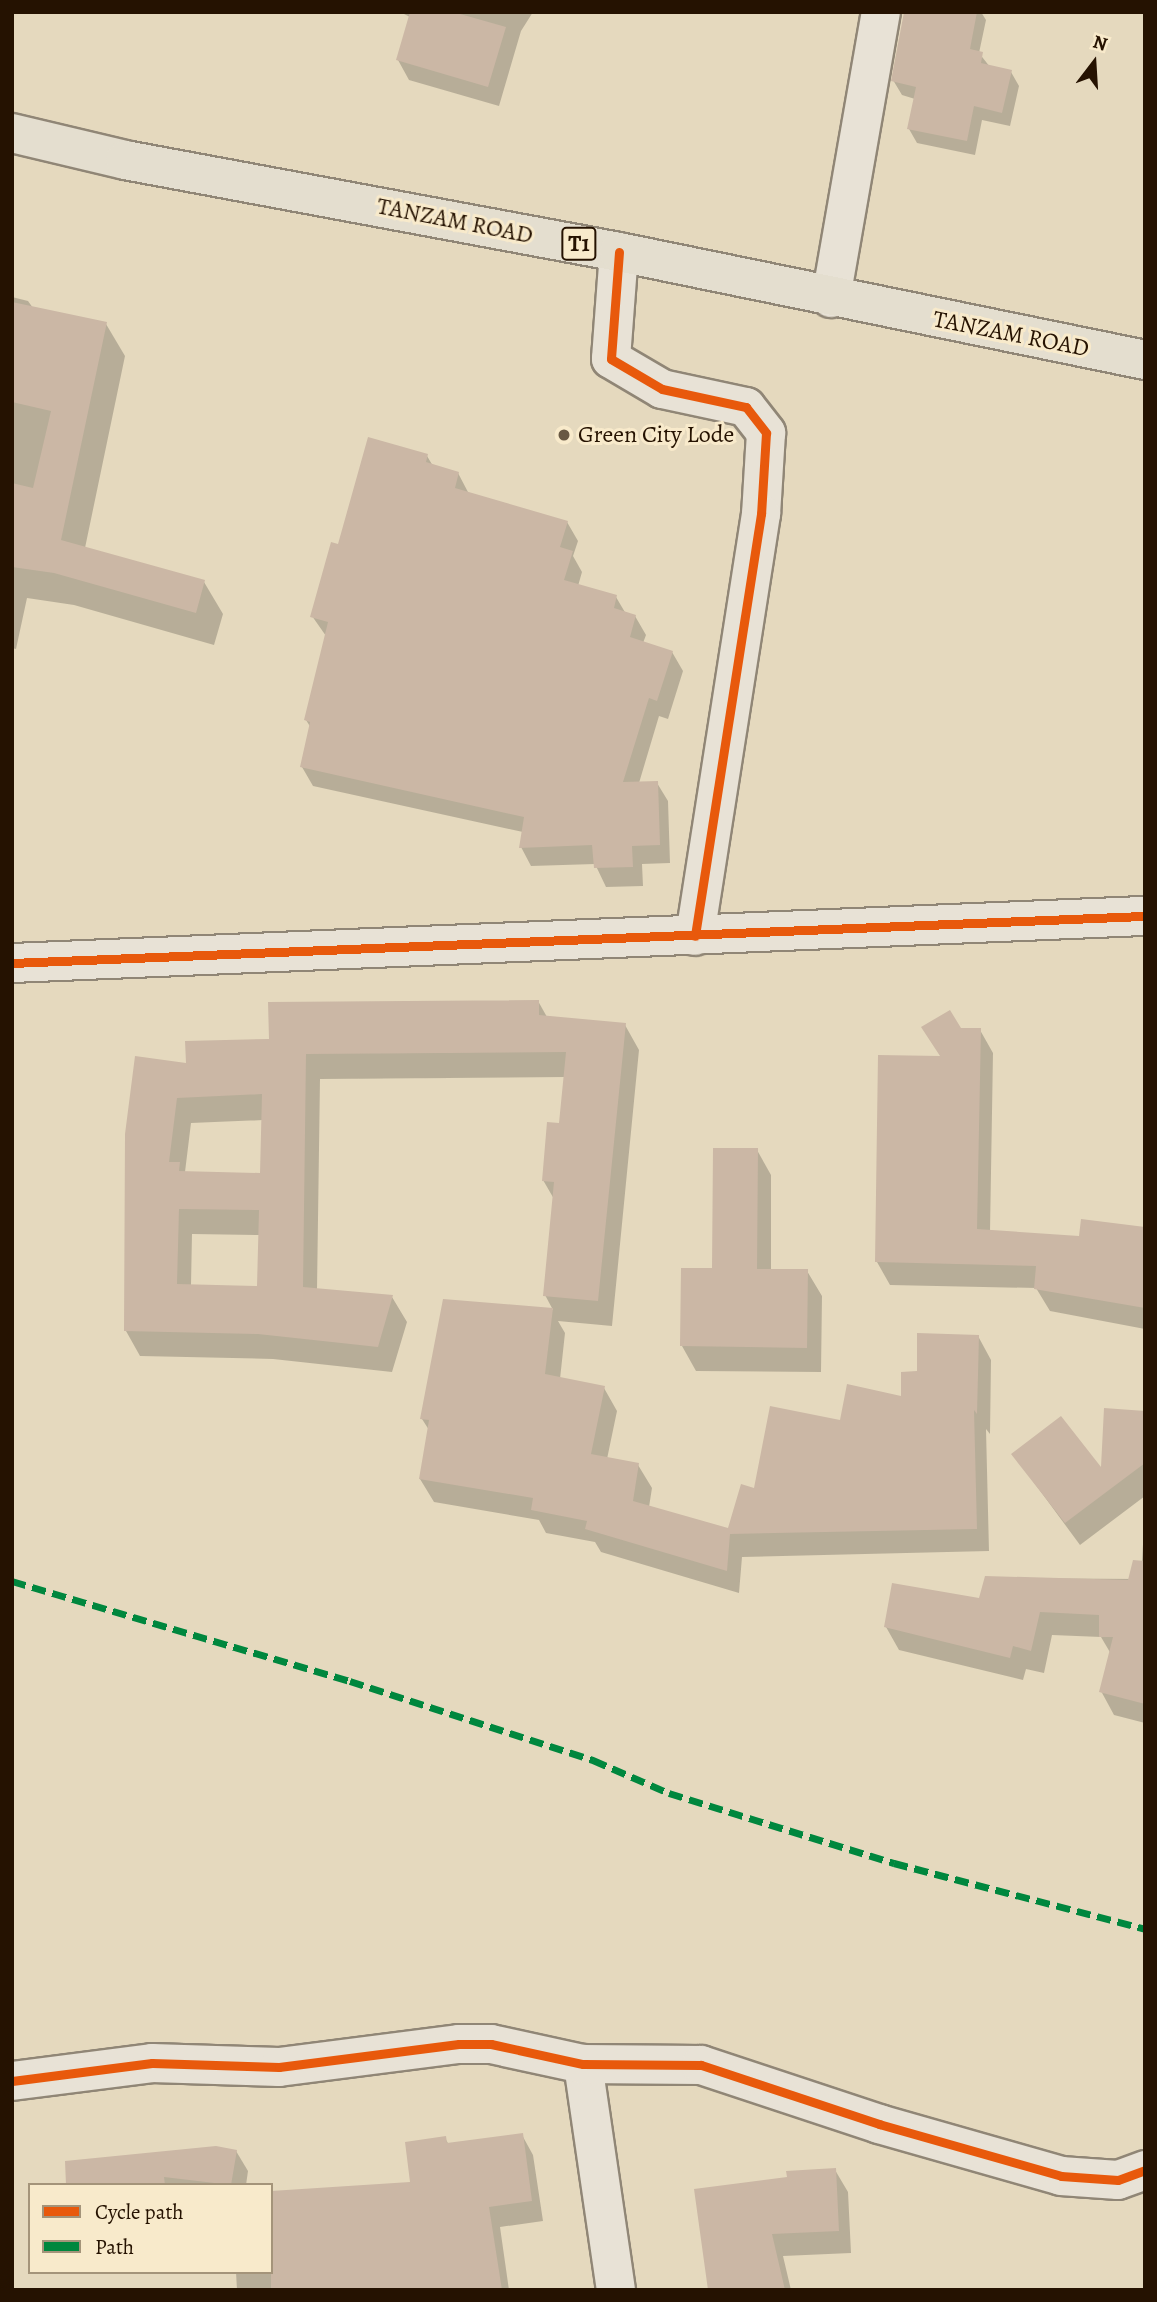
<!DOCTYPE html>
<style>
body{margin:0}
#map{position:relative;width:1157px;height:2302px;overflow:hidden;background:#e5d9be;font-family:Alegreya,serif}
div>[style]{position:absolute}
.shadow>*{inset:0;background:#0003}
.building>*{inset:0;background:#cbb7a5}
.roads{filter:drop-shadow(2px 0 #908676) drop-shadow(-2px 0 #908676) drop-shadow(0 2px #908676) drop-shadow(0 -2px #908676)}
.minor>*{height:38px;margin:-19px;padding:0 19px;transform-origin:19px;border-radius:19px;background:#e8e2d6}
.trunk>*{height:38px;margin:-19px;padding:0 19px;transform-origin:19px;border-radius:19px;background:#e4decf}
.quiet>*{height:7px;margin-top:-3.5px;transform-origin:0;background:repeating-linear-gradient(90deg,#00873e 0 14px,transparent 0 21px)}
.cycleway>*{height:9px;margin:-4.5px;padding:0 4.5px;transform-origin:4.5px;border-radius:4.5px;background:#e8590c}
.dots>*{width:19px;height:19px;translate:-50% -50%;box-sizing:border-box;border:4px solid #f8eacb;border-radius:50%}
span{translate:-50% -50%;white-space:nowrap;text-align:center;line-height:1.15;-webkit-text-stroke:6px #f8eacb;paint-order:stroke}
.shield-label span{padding:2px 5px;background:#f8eacb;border:2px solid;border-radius:5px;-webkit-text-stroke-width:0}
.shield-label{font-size:23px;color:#251201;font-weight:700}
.street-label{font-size:24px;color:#251201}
.poi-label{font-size:24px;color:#251201}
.left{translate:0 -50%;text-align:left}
.frame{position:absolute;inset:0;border:14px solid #251201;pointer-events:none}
.legend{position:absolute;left:28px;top:2183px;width:245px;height:91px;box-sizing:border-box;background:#f8eacb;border:2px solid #a4947a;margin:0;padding:9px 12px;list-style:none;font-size:21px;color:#251201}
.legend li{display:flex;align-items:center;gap:14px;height:35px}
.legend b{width:35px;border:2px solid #a4947a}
.north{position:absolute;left:1059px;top:28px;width:70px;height:70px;-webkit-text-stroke:5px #f8eacb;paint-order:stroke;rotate:17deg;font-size:19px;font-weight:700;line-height:28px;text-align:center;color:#251201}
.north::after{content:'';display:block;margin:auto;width:24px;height:32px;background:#251201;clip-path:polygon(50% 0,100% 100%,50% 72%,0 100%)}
</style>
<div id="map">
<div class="shadow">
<i style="clip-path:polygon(400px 12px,533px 12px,521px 31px,499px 106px,409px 80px,398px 60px,410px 17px)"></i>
<i style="clip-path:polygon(907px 12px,981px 12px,986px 20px,979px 53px,990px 67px,1011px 72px,1019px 86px,1010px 126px,982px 120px,975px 155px,917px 143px,909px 129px,915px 99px,902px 95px,893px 80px)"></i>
<i style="clip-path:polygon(12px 297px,28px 301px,33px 308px,106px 324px,125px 356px,85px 548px,204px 582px,223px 614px,214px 645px,74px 605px,27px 598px,16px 649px,12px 648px)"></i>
<i style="clip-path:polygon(427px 456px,433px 466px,458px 473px,469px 494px,567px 522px,578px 541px,573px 556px,582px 572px,578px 586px,616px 597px,626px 614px,635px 616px,646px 635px,643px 643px,672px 652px,683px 671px,668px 719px,659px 716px,639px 783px,657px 783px,668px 801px,670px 863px,642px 864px,643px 886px,606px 887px,595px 864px,531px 866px,521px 847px,523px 832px,313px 786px,302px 767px,311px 728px,306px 720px,326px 636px,312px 616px,339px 546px)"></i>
<i style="clip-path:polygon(evenodd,538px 1001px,547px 1017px,625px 1025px,639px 1050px,612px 1326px,558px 1321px,565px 1333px,560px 1379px,604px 1388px,617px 1411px,607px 1459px,638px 1465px,652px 1488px,649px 1507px,730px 1530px,756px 1491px,842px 1422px,903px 1398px,919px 1372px,978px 1336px,991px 1360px,990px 1434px,986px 1429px,989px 1551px,742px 1557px,739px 1593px,601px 1552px,595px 1542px,546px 1533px,539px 1520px,434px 1502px,420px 1479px,429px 1430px,422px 1419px,444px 1301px,553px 1310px,545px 1295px,554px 1199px,543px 1180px,561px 1125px,566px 1077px,320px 1079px,317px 1290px,392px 1297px,407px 1322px,392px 1372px,273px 1359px,140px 1356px,126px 1331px,127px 1134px,188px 1065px,271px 1041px,538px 1001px,263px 1120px,261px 1174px,185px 1172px,191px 1123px,263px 1120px,538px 1001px,192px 1234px,260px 1235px,259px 1288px,191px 1286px,192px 1234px)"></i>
<i style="clip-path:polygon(960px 1030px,980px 1030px,993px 1053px,990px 1232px,1080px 1238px,1145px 1229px,1145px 1329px,1050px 1311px,1036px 1288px,890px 1285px,877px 1262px,942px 1058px)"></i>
<i style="clip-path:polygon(757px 1150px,771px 1175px,771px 1271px,807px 1271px,822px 1296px,821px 1372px,696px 1371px,682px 1346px)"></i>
<i style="clip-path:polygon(1145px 1413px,1145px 1496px,1080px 1545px,1013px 1454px,1102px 1471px)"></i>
<i style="clip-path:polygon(1145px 1509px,1145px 1723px,1114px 1715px,1101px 1691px,1111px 1654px,1101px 1637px,1052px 1635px,1044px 1673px,1026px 1669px,1023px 1680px,899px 1650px,886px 1627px,981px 1600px,986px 1578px,1141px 1579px)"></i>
<i style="clip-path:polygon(522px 2135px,533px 2155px,543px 2221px,500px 2227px,509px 2290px,237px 2290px,236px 2272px,271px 2272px,412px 2183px,445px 2138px,449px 2145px)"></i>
<i style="clip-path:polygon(236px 2151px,248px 2171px,246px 2185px,74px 2185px)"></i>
<i style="clip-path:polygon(835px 2170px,848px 2192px,851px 2253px,783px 2256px,791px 2290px,729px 2290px,788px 2178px)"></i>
</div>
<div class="building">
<i style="clip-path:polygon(410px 12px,453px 12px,506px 27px,488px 87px,396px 60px)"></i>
<i style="clip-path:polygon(904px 12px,977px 12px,970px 49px,983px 52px,981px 63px,1012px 70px,1002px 113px,974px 106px,967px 141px,907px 129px,916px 87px,891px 81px)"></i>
<i style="clip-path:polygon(12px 302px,107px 322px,61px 540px,205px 580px,196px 613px,54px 573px,12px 567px,12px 483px,33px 488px,51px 411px,12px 402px)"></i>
<i style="clip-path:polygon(368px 437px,428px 454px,426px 462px,459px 472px,455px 488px,568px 521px,560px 547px,573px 551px,564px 580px,617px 595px,614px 608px,636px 615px,630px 637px,673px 651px,657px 701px,649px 698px,623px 782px,658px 781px,660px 845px,632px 846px,633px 867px,594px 868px,592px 845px,519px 848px,524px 817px,300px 767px,310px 722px,304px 720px,328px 622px,310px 617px,331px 542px,338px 544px)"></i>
<i style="clip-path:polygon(evenodd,539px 1000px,539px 1015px,626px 1023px,598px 1301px,543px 1296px,554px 1182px,542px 1181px,547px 1122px,559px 1123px,566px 1052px,306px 1054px,303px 1287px,393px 1295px,378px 1347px,258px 1334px,124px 1331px,125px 1134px,135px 1056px,186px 1063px,185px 1041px,269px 1039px,268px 1002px,539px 1000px,262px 1094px,260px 1173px,179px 1171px,180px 1162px,169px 1162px,177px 1098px,262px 1094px,539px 1000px,179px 1209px,259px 1210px,257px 1286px,177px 1284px,179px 1209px)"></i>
<i style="clip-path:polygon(950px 1010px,961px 1028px,981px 1028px,977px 1229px,1079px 1236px,1081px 1219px,1145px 1227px,1145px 1308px,1034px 1289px,1036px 1266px,875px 1262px,878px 1055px,940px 1056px,921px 1027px)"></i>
<i style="clip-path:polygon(713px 1148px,758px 1148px,757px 1269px,808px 1269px,807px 1348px,680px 1346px,681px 1268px,712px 1268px)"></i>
<i style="clip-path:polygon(443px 1299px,553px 1308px,545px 1374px,605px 1386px,591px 1454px,639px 1463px,633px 1501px,728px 1528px,741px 1484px,754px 1488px,770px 1406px,840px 1420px,847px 1384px,901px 1396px,901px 1372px,917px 1371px,917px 1333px,979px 1335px,977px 1414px,974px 1410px,977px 1529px,730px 1534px,727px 1571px,585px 1529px,587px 1521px,531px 1510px,533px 1498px,419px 1479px,429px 1420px,420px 1419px)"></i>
<i style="clip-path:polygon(1104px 1408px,1145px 1411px,1145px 1463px,1065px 1523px,1011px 1454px,1061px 1416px,1101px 1467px)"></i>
<i style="clip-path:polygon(1133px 1560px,1145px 1561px,1145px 1704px,1099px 1692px,1113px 1637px,1099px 1637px,1099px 1615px,1040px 1612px,1031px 1651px,1013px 1646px,1010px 1658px,884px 1627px,892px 1583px,979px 1598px,985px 1576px,1128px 1580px)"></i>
<i style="clip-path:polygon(523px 2133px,532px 2201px,489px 2207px,502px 2290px,271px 2290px,271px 2191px,410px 2182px,405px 2142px,446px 2136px,447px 2143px)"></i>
<i style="clip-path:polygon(216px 2146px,237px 2150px,231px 2185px,164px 2177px,165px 2185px,66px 2185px,65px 2161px)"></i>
<i style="clip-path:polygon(836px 2168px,839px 2231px,772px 2234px,785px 2290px,708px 2290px,694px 2189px,787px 2177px,786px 2171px)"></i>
</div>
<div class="roads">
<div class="minor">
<i style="left:619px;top:252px;width:107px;rotate:94.3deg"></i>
<i style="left:611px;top:359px;width:59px;rotate:30.5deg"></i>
<i style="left:662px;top:389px;width:86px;rotate:12.1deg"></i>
<i style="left:746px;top:407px;width:33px;rotate:52deg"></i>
<i style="left:766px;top:433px;width:81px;rotate:93.5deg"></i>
<i style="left:761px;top:514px;width:427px;rotate:98.9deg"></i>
<i style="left:831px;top:298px;width:290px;rotate:-80.1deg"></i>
<i style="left:12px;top:963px;width:1134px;rotate:-2.38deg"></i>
<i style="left:583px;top:2064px;width:228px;rotate:81.7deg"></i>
<i style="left:12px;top:2081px;width:141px;rotate:-7.3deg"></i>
<i style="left:152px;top:2063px;width:127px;rotate:1.8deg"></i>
<i style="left:279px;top:2067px;width:181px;rotate:-7.3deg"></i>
<i style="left:459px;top:2044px;width:32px"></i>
<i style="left:491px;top:2044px;width:94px;rotate:12.3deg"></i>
<i style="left:583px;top:2064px;width:118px;rotate:0.5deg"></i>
<i style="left:701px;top:2065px;width:188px;rotate:18.3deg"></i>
<i style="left:879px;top:2124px;width:189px;rotate:15.9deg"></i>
<i style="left:1061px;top:2176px;width:57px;rotate:4deg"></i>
<i style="left:1118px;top:2180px;width:29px;rotate:-20deg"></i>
</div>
<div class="trunk">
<i style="left:12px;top:133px;width:116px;rotate:13.4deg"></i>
<i style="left:125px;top:160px;width:502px;rotate:10.55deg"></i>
<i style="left:619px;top:252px;width:537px;rotate:11.6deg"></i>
</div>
</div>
<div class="quiet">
<i style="left:12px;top:1581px;width:352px;rotate:16.5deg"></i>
<i style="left:350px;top:1681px;width:256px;rotate:18deg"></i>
<i style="left:593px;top:1760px;width:83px;rotate:23.5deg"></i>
<i style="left:669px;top:1793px;width:236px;rotate:17.3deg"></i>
<i style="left:894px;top:1863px;width:260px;rotate:14.7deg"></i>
</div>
<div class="cycleway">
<i style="left:619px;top:252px;width:107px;rotate:94.3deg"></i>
<i style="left:611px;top:359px;width:59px;rotate:30.5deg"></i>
<i style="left:662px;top:389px;width:86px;rotate:12.1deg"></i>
<i style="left:746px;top:407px;width:33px;rotate:52deg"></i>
<i style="left:766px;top:433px;width:81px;rotate:93.5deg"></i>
<i style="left:761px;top:514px;width:427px;rotate:98.9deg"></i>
<i style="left:12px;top:963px;width:1134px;rotate:-2.38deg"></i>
<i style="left:12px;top:2081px;width:141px;rotate:-7.3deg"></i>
<i style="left:152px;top:2063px;width:127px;rotate:1.8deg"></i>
<i style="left:279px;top:2067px;width:181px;rotate:-7.3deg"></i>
<i style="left:459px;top:2044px;width:32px"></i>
<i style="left:491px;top:2044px;width:94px;rotate:12.3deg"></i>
<i style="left:583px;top:2064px;width:118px;rotate:0.5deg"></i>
<i style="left:701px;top:2065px;width:188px;rotate:18.3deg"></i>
<i style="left:879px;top:2124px;width:189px;rotate:15.9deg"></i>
<i style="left:1061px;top:2176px;width:57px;rotate:4deg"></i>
<i style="left:1118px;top:2180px;width:29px;rotate:-20deg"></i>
</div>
<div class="dots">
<i style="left:564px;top:435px;background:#685843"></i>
</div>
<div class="shield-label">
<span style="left:579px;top:244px">T1</span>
</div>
<div class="street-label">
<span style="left:455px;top:221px;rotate:11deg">TANZAM ROAD</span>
<span style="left:1011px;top:334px;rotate:11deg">TANZAM ROAD</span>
</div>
<div class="poi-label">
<span class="left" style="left:578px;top:435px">Green City Lode</span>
</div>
<div class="frame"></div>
<ul class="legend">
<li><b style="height:9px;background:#e8590c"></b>Cycle path</li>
<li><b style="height:9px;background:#00873e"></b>Path</li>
</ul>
<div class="north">N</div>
</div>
